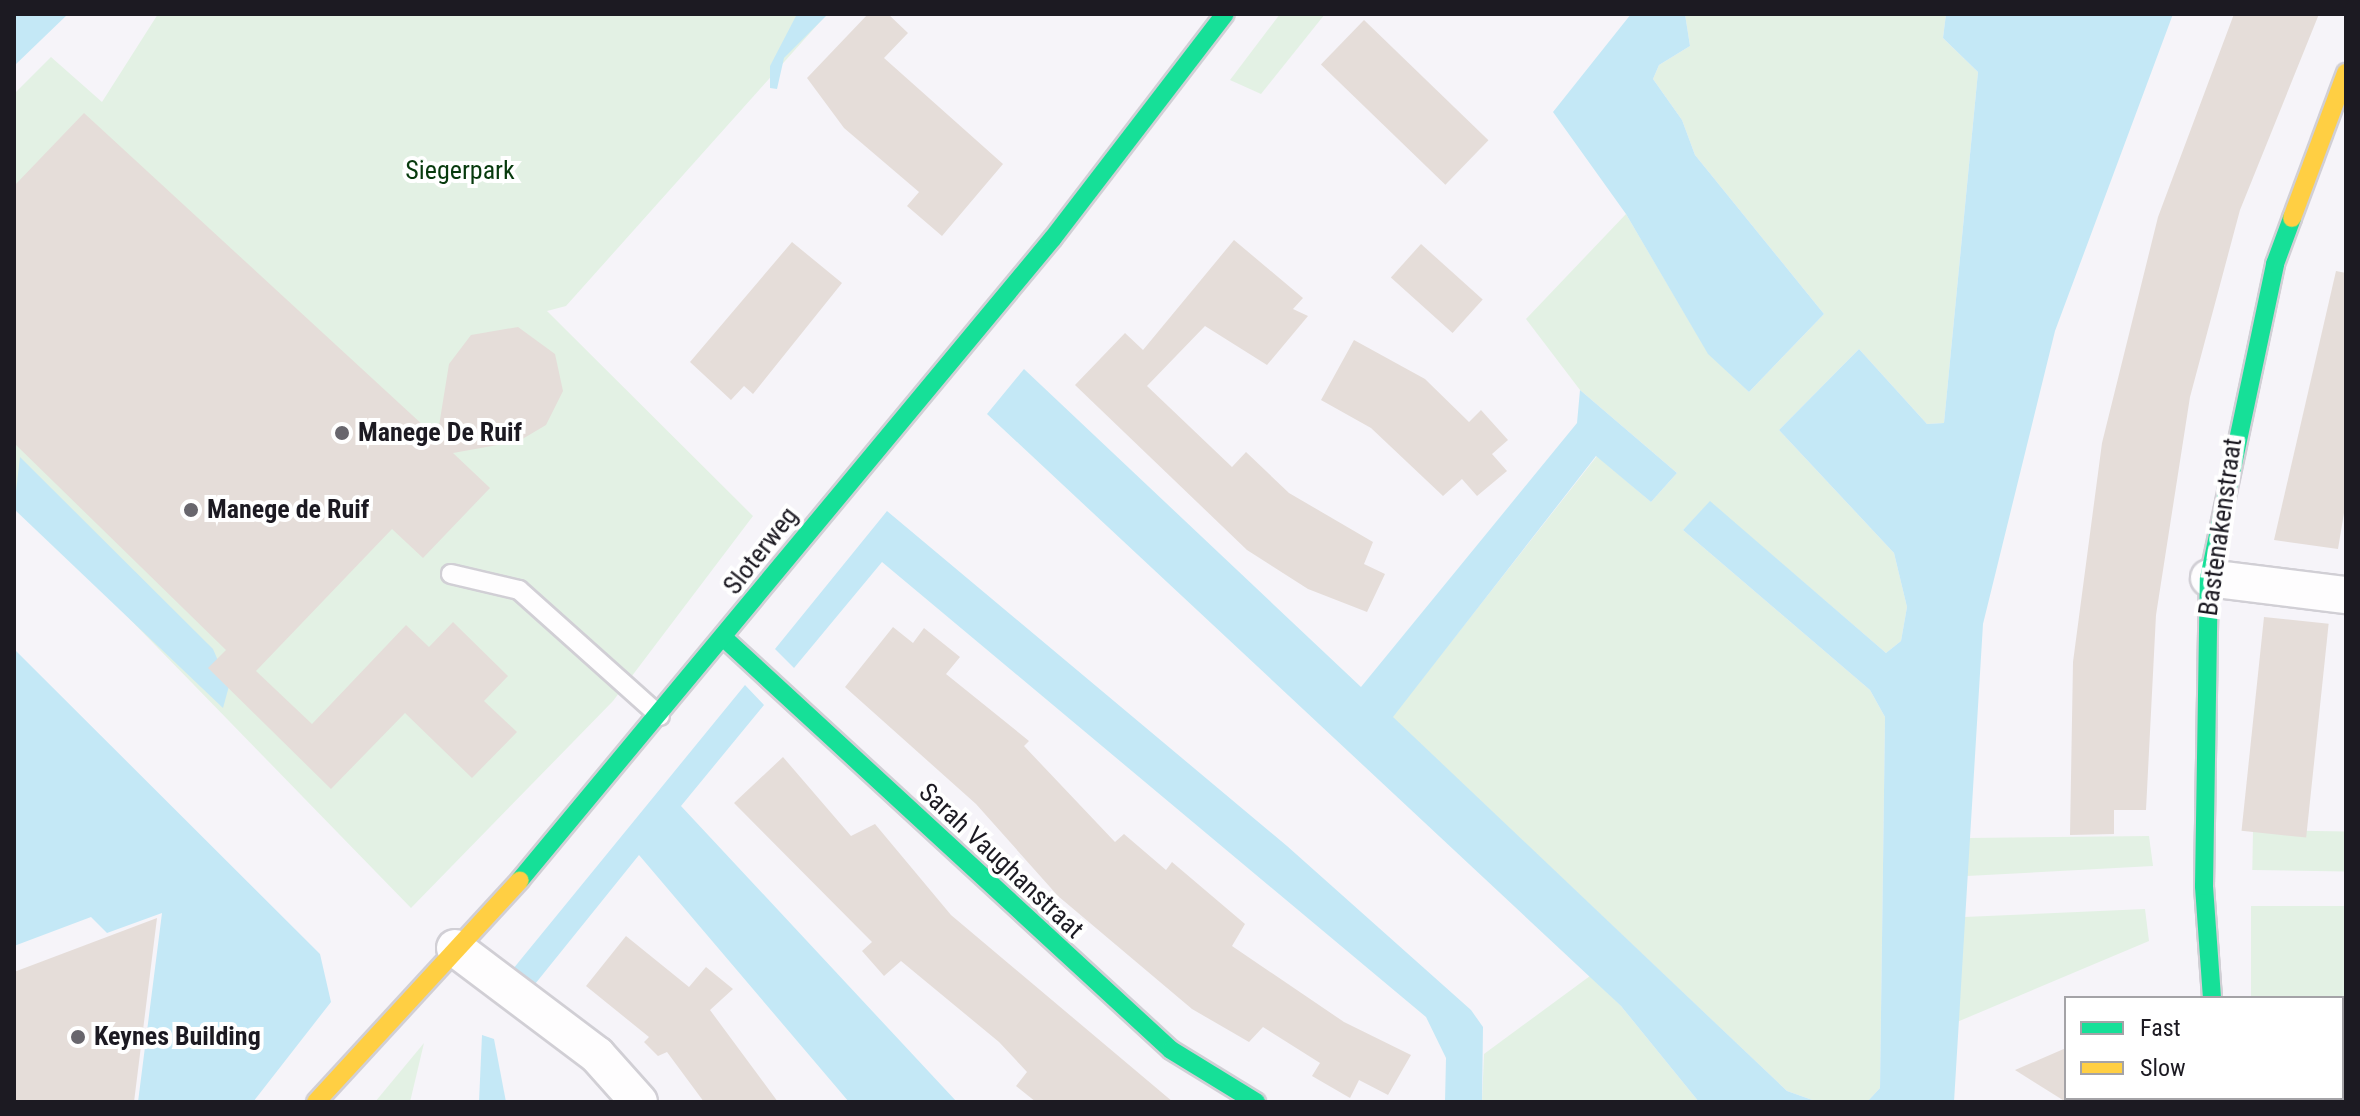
<!DOCTYPE html>
<style>
body{margin:0}
#map{position:relative;width:2360px;height:1116px;overflow:hidden;background:#f6f4f9;font-family:"Roboto Condensed",sans-serif}
div>[style]{position:absolute}
.green>*{inset:0;background:#e3f1e4;transform-origin:0 0}
.water>*{inset:0;background:#c4e8f6}
.building>*{inset:0;background:#e5ddd9;transform-origin:0 0}
.roads{filter:drop-shadow(2px 0 #d1cfd5) drop-shadow(-2px 0 #d1cfd5) drop-shadow(0 2px #d1cfd5) drop-shadow(0 -2px #d1cfd5)}
.lane>*{height:18px;margin:-9px;padding:0 9px;transform-origin:9px;border-radius:9px;background:#fefdfe}
.street>*{height:36px;margin:-18px;padding:0 18px;transform-origin:18px;border-radius:18px;background:#fefdfe}
.fast>*{height:18px;margin:-9px;padding:0 9px;transform-origin:9px;border-radius:9px;background:#16e098}
.slow>*{height:18px;margin:-9px;padding:0 9px;transform-origin:9px;border-radius:9px;background:#ffcf43}
.dots>*{width:22px;height:22px;translate:-50% -50%;box-sizing:border-box;border:4px solid #fff;border-radius:50%}
span{translate:-50% -50%;white-space:nowrap;text-align:center;line-height:1.15;-webkit-text-stroke:8px #fff;paint-order:stroke}
.park-label{font-size:26px;color:#073a0d}
.poi-label{font-size:26px;color:#1c1a22;font-weight:700}
.left{translate:0 -50%;text-align:left}
.street-label{font-size:26px;color:#1c1a22}
.frame{position:absolute;inset:0;border:16px solid #1c1a22;pointer-events:none}
.legend{position:absolute;left:2064px;top:996px;width:280px;height:104px;box-sizing:border-box;background:#fff;border:2px solid #a4a3a7;margin:0;padding:10px 14px;list-style:none;font-size:24px;color:#1c1a22}
.legend li{display:flex;align-items:center;gap:16px;height:40px}
.legend b{width:40px;border:2px solid #a4a3a7}
</style>
<div id="map">
<div class="green">
<i style="clip-path:polygon(158px 14px,827px 14px,566px 306px,547px 311px,753px 516px,613px 701px,411px 908px,14px 500px,14px 94px,51px 57px,102px 102px)"></i>
<i style="clip-path:polygon(1280px 14px,1325px 14px,1261px 94px,1230px 80px)"></i>
<i style="clip-path:polygon(1685px 14px,1946px 14px,1943px 38px,1978px 72px,1944px 423px,1927px 424px,1859px 349px,1779px 430px,1894px 553px,1907px 607px,1901px 641px,1886px 653px,1710px 502px,1683px 530px,1870px 690px,1885px 717px,1880px 1088px,1867px 1102px,1818px 1102px,1787px 1091px,1392px 717px,1597px 456px,1651px 502px,1677px 473px,1580px 390px,1526px 319px,1626px 214px,1708px 353px,1749px 392px,1824px 314px,1695px 155px,1682px 120px,1653px 79px,1659px 65px,1690px 46px)"></i>
<i style="left:2253px;top:830px;width:93px;height:40px;rotate:1deg"></i>
<i style="clip-path:polygon(2149px 836px,2153px 866px,1967px 876px,1969px 838px)"></i>
<i style="left:2346px;top:906px;width:92px;height:95px;rotate:90deg"></i>
<i style="clip-path:polygon(2145px 909px,2149px 941px,1957px 1022px,1964px 917px)"></i>
<i style="clip-path:polygon(1590px 976px,1621px 1006px,1699px 1102px,1482px 1102px,1484px 1054px)"></i>
<i style="clip-path:polygon(424px 1043px,410px 1102px,375px 1102px)"></i>
</div>
<div class="water">
<i style="clip-path:polygon(14px 14px,68px 14px,14px 66px)"></i>
<i style="clip-path:polygon(797px 14px,828px 14px,784px 58px,777px 89px,770px 88px,770px 66px)"></i>
<i style="clip-path:polygon(1631px 14px,1685px 14px,1690px 46px,1659px 65px,1653px 79px,1682px 120px,1695px 155px,1824px 314px,1749px 392px,1708px 354px,1626px 214px,1553px 112px)"></i>
<i style="clip-path:polygon(1946px 14px,2173px 14px,2055px 331px,1983px 624px,1954px 1102px,1867px 1102px,1880px 1088px,1885px 717px,1870px 690px,1683px 530px,1710px 501px,1886px 653px,1901px 641px,1907px 607px,1894px 553px,1779px 430px,1859px 349px,1927px 424px,1944px 423px,1978px 72px,1943px 38px)"></i>
<i style="clip-path:polygon(1024px 369px,1361px 687px,1577px 423px,1580px 390px,1677px 473px,1651px 502px,1596px 456px,1393px 717px,1787px 1091px,1818px 1102px,1699px 1102px,1621px 1006px,987px 414px)"></i>
<i style="clip-path:polygon(20px 457px,213px 649px,229px 686px,223px 708px,14px 509px)"></i>
<i style="clip-path:polygon(887px 511px,1287px 846px,1471px 1010px,1483px 1027px,1482px 1102px,1445px 1102px,1446px 1058px,1426px 1017px,882px 562px,794px 668px,775px 649px)"></i>
<i style="clip-path:polygon(14px 649px,320px 954px,331px 1002px,253px 1102px,138px 1102px,162px 913px,107px 933px,91px 917px,14px 946px)"></i>
<i style="clip-path:polygon(745px 685px,764px 705px,681px 806px,957px 1102px,849px 1102px,639px 855px,531px 989px,513px 969px)"></i>
<i style="clip-path:polygon(482px 1035px,494px 1039px,506px 1102px,479px 1102px)"></i>
</div>
<div class="building">
<i style="clip-path:polygon(868px 14px,888px 14px,908px 33px,884px 58px,1003px 164px,942px 236px,907px 206px,919px 192px,844px 128px,807px 78px)"></i>
<i style="clip-path:polygon(2234px 14px,2319px 14px,2240px 210px,2190px 397px,2156px 615px,2146px 810px,2114px 810px,2114px 834px,2070px 835px,2073px 662px,2102px 443px,2158px 217px)"></i>
<i style="left:1364px;top:20px;width:173px;height:62px;rotate:44deg"></i>
<i style="clip-path:polygon(84px 113px,437px 438px,449px 364px,471px 335px,518px 327px,555px 354px,563px 391px,546px 425px,519px 441px,453px 453px,490px 488px,423px 558px,392px 529px,256px 671px,312px 724px,406px 625px,429px 647px,453px 622px,508px 676px,484px 701px,517px 732px,472px 778px,405px 713px,331px 789px,208px 668px,226px 650px,14px 443px,14px 186px)"></i>
<i style="clip-path:polygon(1234px 240px,1303px 298px,1293px 309px,1308px 316px,1267px 365px,1205px 326px,1147px 386px,1232px 467px,1246px 452px,1289px 493px,1373px 542px,1364px 564px,1385px 574px,1367px 612px,1308px 589px,1247px 550px,1075px 385px,1125px 333px,1143px 350px)"></i>
<i style="clip-path:polygon(792px 242px,842px 283px,753px 394px,744px 386px,731px 400px,690px 362px)"></i>
<i style="left:1421px;top:244px;width:83px;height:45px;rotate:42deg"></i>
<i style="clip-path:polygon(2336px 271px,2346px 273px,2346px 501px,2338px 549px,2274px 540px)"></i>
<i style="clip-path:polygon(1354px 340px,1425px 379px,1469px 422px,1481px 410px,1508px 440px,1492px 454px,1507px 471px,1477px 496px,1462px 479px,1443px 496px,1371px 428px,1321px 400px)"></i>
<i style="left:2264px;top:617px;width:65px;height:215px;rotate:6deg"></i>
<i style="clip-path:polygon(893px 627px,913px 643px,924px 628px,960px 657px,946px 674px,1029px 741px,1024px 746px,1115px 842px,1124px 834px,1166px 870px,1172px 862px,1245px 924px,1232px 946px,1344px 1022px,1411px 1055px,1388px 1095px,1359px 1080px,1350px 1098px,1312px 1076px,1320px 1063px,1263px 1027px,1249px 1042px,1192px 1009px,1058px 896px,976px 804px,845px 687px)"></i>
<i style="clip-path:polygon(783px 757px,851px 836px,875px 824px,951px 915px,1173px 1102px,1036px 1102px,1016px 1086px,1027px 1072px,999px 1042px,901px 961px,884px 976px,862px 951px,872px 942px,734px 803px)"></i>
<i style="clip-path:polygon(157px 918px,134px 1102px,14px 1102px,14px 972px)"></i>
<i style="clip-path:polygon(626px 936px,689px 987px,706px 967px,733px 989px,710px 1010px,778px 1102px,704px 1102px,667px 1052px,658px 1056px,644px 1042px,649px 1037px,586px 986px)"></i>
<i style="clip-path:polygon(2066px 1048px,2066px 1102px,2015px 1070px)"></i>
</div>
<div class="roads">
<div class="lane">
<i style="left:451px;top:574px;width:70px;rotate:13.2deg"></i>
<i style="left:519px;top:590px;width:189px;rotate:41.8deg"></i>
</div>
<div class="street">
<i style="left:2209px;top:578px;width:138px;rotate:7.1deg"></i>
<i style="left:455px;top:948px;width:178px;rotate:37deg"></i>
<i style="left:597px;top:1055px;width:63px;rotate:48.2deg"></i>
<i style="left:2218px;top:1098px;width:4px;rotate:76deg"></i>
</div>
<div class="fast">
<i style="left:725px;top:639px;width:606px;rotate:42.66deg"></i>
<i style="left:1171px;top:1050px;width:100px;rotate:31.5deg"></i>
<i style="left:520px;top:880px;width:834px;rotate:-50.3deg"></i>
<i style="left:1053px;top:238px;width:282px;rotate:-52.5deg"></i>
<i style="left:2212px;top:998px;width:112px;rotate:-94.1deg"></i>
<i style="left:2204px;top:886px;width:308px;rotate:-89.1deg"></i>
<i style="left:2209px;top:578px;width:321px;rotate:-78.1deg"></i>
<i style="left:2275px;top:264px;width:49px;rotate:-69.7deg"></i>
</div>
<div class="slow">
<i style="left:2292px;top:218px;width:155px;rotate:-69.6deg"></i>
<i style="left:316px;top:1102px;width:301px;rotate:-47.4deg"></i>
</div>
</div>
<div class="dots">
<i style="left:342px;top:433px;background:#68666d"></i>
<i style="left:191px;top:510px;background:#68666d"></i>
<i style="left:78px;top:1037px;background:#68666d"></i>
</div>
<div class="park-label">
<span style="left:460px;top:171px">Siegerpark</span>
</div>
<div class="poi-label">
<span class="left" style="left:358px;top:433px">Manege De Ruif</span>
<span class="left" style="left:207px;top:510px">Manege de Ruif</span>
<span class="left" style="left:94px;top:1037px">Keynes Building</span>
</div>
<div class="street-label">
<span style="left:2221px;top:527px;rotate:-82deg">Bastenakenstraat</span>
<span style="left:761px;top:551px;rotate:-52deg">Sloterweg</span>
<span style="left:1001px;top:861px;rotate:43deg">Sarah Vaughanstraat</span>
</div>
<div class="frame"></div>
<ul class="legend">
<li><b style="height:10px;background:#16e098"></b>Fast</li>
<li><b style="height:10px;background:#ffcf43"></b>Slow</li>
</ul>
</div>
